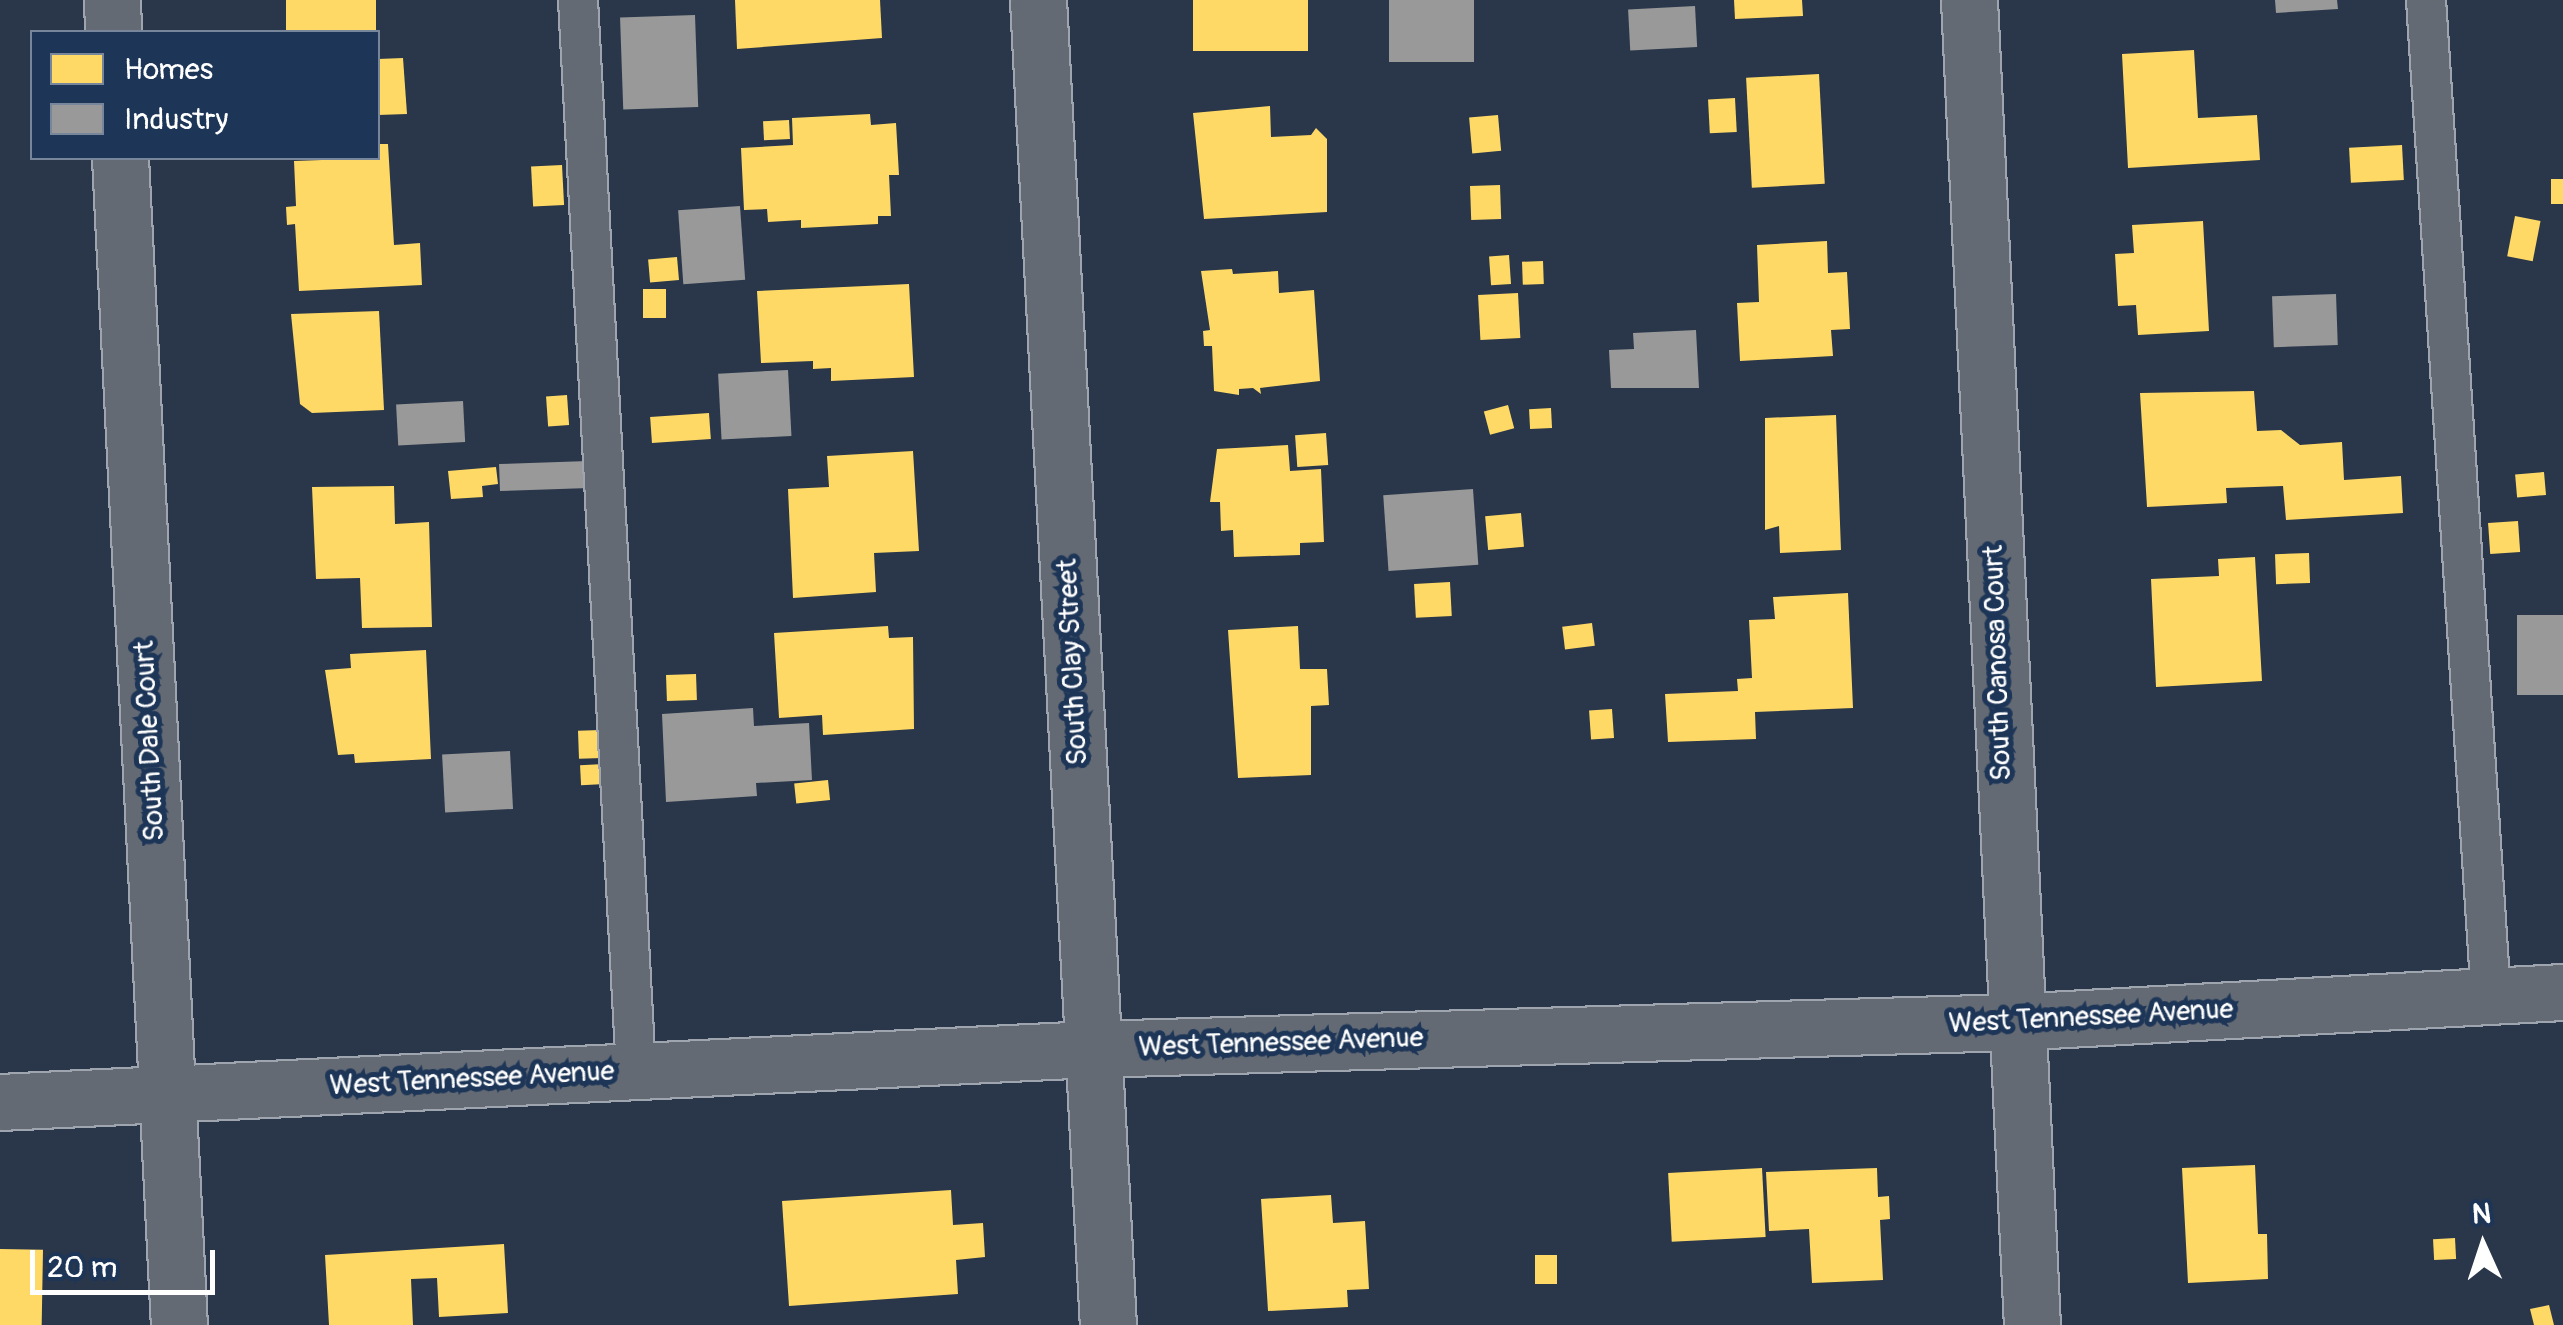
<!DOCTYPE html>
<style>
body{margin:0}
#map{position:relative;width:2563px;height:1325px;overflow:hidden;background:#2a374a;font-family:Pangolin,sans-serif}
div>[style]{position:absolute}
.homes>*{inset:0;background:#ffd966;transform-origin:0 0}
.industry>*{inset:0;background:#999;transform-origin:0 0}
.roads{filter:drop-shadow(2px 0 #9fa5ae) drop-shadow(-2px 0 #9fa5ae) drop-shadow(0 2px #9fa5ae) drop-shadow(0 -2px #9fa5ae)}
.lane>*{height:38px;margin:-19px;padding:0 19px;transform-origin:19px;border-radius:19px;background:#636a74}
.street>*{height:55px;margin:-27.5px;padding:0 27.5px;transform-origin:27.5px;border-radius:27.5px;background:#636a74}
span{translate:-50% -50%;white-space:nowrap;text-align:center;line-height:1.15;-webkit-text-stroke:10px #1d3557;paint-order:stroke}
.street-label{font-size:28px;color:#fff}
.legend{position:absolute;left:30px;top:30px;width:350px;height:130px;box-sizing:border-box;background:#1d3557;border:2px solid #77869a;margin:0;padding:12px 18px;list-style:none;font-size:30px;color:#fff}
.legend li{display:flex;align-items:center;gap:20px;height:50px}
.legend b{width:50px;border:2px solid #77869a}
.north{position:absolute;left:2433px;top:1195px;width:100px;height:100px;-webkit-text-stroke:8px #1d3557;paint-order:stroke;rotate:357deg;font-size:28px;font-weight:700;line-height:40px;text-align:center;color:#fff}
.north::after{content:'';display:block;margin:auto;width:35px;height:45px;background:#fff;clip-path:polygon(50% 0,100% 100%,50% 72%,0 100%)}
.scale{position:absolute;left:30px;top:1250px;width:185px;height:45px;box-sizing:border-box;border:5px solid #fff;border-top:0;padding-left:12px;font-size:30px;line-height:35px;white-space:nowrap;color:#fff;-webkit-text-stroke:8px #1d3557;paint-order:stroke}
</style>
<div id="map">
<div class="homes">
<i style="left:286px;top:0;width:90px;height:33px"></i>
<i style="clip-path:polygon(735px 0,880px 0,882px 38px,737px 49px)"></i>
<i style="left:1193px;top:0;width:115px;height:51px"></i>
<i style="clip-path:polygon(1734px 0,1802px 0,1803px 16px,1735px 19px)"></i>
<i style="clip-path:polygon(2194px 50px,2198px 118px,2257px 115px,2260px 160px,2128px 168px,2122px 54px)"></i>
<i style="clip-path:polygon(403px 58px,407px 114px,378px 115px,378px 59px)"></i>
<i style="left:1819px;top:74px;width:110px;height:73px;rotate:87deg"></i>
<i style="left:1735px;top:98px;width:34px;height:27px;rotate:87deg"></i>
<i style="clip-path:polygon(1270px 106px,1271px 137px,1311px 135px,1316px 128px,1327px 139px,1327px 212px,1204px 219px,1193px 113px)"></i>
<i style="clip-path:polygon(870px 114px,871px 125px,896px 123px,899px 175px,889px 175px,891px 216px,878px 216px,878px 224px,801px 228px,801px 220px,768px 222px,767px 209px,744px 210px,741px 148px,793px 145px,792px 118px)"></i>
<i style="left:1498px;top:115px;width:36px;height:29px;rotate:85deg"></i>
<i style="left:789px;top:120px;width:19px;height:26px;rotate:87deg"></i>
<i style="clip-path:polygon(378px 144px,388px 144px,394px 245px,420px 243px,422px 285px,299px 291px,295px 224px,287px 225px,286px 207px,296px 206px,294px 161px,378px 158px)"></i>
<i style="left:2402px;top:145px;width:35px;height:53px;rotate:87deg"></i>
<i style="left:562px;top:165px;width:40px;height:31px;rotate:87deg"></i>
<i style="left:2551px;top:179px;width:12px;height:25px"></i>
<i style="left:1500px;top:185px;width:34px;height:30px;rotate:88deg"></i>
<i style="left:2515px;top:216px;width:26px;height:41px;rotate:11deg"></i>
<i style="clip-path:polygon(2203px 221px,2209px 331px,2138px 335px,2136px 305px,2118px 306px,2115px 254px,2134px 253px,2132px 225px)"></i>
<i style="clip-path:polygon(1827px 241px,1828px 273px,1847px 272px,1850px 329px,1831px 330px,1833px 356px,1740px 361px,1737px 303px,1759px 302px,1757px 245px)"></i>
<i style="left:1509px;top:255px;width:29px;height:20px;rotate:86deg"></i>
<i style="left:677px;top:257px;width:23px;height:29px;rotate:85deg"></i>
<i style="left:1543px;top:261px;width:23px;height:21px;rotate:88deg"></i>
<i style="clip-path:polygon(1232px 269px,1233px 274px,1278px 271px,1279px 293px,1314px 290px,1320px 381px,1260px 388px,1261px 394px,1253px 388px,1239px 389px,1239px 395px,1214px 391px,1212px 346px,1204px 346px,1203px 331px,1210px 330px,1201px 271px)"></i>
<i style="clip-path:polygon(909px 284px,914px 377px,831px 381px,831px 368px,813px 369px,813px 361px,761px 363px,757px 291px)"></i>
<i style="left:643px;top:289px;width:23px;height:29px"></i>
<i style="left:1518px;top:293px;width:45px;height:40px;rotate:87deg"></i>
<i style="clip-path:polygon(379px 311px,384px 410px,312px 413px,300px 404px,291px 314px)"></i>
<i style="clip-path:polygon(2254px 391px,2257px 431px,2281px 430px,2300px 445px,2342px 442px,2344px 480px,2401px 476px,2403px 513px,2286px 520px,2283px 486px,2226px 488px,2227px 503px,2147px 507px,2140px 393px)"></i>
<i style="left:567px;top:395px;width:30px;height:21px;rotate:86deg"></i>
<i style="left:1508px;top:405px;width:24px;height:25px;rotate:75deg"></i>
<i style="left:1551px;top:408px;width:20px;height:22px;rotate:87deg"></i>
<i style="left:709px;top:413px;width:26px;height:59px;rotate:86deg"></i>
<i style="clip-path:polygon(1836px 415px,1841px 550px,1780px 553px,1779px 526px,1765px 530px,1765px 418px)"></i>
<i style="left:1326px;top:433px;width:32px;height:31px;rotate:86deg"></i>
<i style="clip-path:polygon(1288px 445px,1290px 471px,1321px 469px,1324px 542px,1300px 543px,1300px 555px,1234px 557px,1233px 530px,1221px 531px,1220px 502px,1210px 502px,1217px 449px)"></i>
<i style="clip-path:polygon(913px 451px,919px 551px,874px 553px,876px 592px,793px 598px,788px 489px,829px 487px,827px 456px)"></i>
<i style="clip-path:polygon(496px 467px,498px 484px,482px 486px,483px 497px,451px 499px,448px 471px)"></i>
<i style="left:2544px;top:472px;width:23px;height:29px;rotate:85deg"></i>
<i style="clip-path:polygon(394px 486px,395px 524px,429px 522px,432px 627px,362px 628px,360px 578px,316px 579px,312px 487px)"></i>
<i style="left:1521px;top:513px;width:34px;height:36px;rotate:85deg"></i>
<i style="left:2518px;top:521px;width:31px;height:30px;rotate:86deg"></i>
<i style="left:2309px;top:553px;width:30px;height:34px;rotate:88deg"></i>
<i style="clip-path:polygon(2255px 557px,2262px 681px,2156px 687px,2151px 579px,2219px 576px,2218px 559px)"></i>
<i style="left:1450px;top:582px;width:34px;height:36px;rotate:87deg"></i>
<i style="clip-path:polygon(1848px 593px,1853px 708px,1755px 712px,1756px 739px,1668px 742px,1665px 694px,1738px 691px,1737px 679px,1752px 678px,1749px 620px,1775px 619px,1773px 597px)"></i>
<i style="left:1592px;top:623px;width:23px;height:30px;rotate:83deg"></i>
<i style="clip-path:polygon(888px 626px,889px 638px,913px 637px,914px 729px,823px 735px,822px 715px,779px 718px,774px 633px)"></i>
<i style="clip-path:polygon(1298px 626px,1300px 669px,1327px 669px,1329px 705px,1311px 706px,1311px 775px,1238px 778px,1228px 630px)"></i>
<i style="clip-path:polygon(426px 650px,431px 759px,355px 763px,354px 754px,338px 755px,325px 670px,351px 668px,350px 654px)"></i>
<i style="left:696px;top:674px;width:26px;height:30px;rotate:88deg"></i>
<i style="left:1612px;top:709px;width:29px;height:23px;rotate:86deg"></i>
<i style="left:601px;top:730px;width:28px;height:23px;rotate:88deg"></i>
<i style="left:604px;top:764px;width:20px;height:24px;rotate:87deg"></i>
<i style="left:828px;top:780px;width:20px;height:34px;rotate:84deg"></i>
<i style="clip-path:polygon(2255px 1165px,2258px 1234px,2267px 1234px,2268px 1279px,2188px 1283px,2182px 1168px)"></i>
<i style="left:1762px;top:1168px;width:69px;height:94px;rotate:87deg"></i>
<i style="clip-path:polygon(1877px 1168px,1878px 1197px,1889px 1196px,1890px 1219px,1880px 1220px,1883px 1280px,1812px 1283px,1809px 1229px,1769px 1231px,1766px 1172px)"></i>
<i style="clip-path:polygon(951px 1190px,953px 1225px,983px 1223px,985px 1257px,956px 1260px,958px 1294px,789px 1306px,782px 1201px)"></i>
<i style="clip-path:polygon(1331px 1195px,1333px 1223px,1365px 1221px,1369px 1289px,1347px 1290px,1348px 1307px,1268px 1311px,1261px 1199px)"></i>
<i style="left:2455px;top:1238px;width:21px;height:22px;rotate:87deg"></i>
<i style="clip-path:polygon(504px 1244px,508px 1313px,439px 1317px,437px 1278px,411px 1279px,413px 1325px,329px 1325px,325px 1255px)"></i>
<i style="left:0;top:1249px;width:43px;height:76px;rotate:1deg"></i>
<i style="left:1535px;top:1255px;width:22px;height:29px"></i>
<i style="clip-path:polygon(2549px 1305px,2554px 1325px,2534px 1325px,2530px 1309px)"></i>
</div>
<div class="industry">
<i style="left:1389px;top:0;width:85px;height:62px"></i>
<i style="clip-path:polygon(2275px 0,2337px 0,2338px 9px,2276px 13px)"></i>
<i style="left:1695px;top:6px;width:41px;height:67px;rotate:87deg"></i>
<i style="left:695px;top:15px;width:92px;height:75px;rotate:88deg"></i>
<i style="left:740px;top:206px;width:74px;height:62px;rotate:86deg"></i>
<i style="left:2336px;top:294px;width:51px;height:64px;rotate:88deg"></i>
<i style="clip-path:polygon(1696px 330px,1699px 388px,1611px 388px,1609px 350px,1634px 349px,1633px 333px)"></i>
<i style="left:788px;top:370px;width:66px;height:70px;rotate:87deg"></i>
<i style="left:463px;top:401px;width:41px;height:67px;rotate:87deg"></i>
<i style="left:588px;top:461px;width:27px;height:89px;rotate:88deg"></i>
<i style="left:1473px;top:489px;width:76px;height:90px;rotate:86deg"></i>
<i style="left:2563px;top:615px;width:80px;height:46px;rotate:90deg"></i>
<i style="clip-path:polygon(753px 708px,754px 726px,809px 723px,812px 780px,756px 783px,757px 796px,666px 802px,662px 714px)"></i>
<i style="left:510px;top:751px;width:58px;height:68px;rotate:87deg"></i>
</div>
<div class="roads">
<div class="lane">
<i style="left:578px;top:0;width:1074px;rotate:86.9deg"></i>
<i style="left:2426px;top:0;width:998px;rotate:86.27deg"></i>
</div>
<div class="street">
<i style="left:112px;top:0;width:32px;rotate:88deg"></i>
<i style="left:1038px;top:0;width:1327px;rotate:86.98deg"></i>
<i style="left:1969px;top:0;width:1326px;rotate:87.28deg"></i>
<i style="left:120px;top:158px;width:1168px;rotate:87.11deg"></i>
<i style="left:0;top:1102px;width:1094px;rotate:-2.78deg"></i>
<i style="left:1093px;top:1049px;width:919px;rotate:-1.68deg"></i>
<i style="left:2012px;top:1022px;width:552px;rotate:-3.12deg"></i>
</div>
</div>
<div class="street-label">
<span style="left:1073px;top:662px;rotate:-93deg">South Clay Street</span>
<span style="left:1998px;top:663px;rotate:-92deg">South Canosa Court</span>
<span style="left:150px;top:741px;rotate:-93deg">South Dale Court</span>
<span style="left:2091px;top:1017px;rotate:-3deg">West Tennessee Avenue</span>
<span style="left:1281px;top:1043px;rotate:-2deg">West Tennessee Avenue</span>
<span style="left:472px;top:1079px;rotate:-3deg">West Tennessee Avenue</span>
</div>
<ul class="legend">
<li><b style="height:28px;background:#ffd966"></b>Homes</li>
<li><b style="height:28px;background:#999"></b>Industry</li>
</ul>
<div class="north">N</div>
<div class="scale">20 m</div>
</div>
